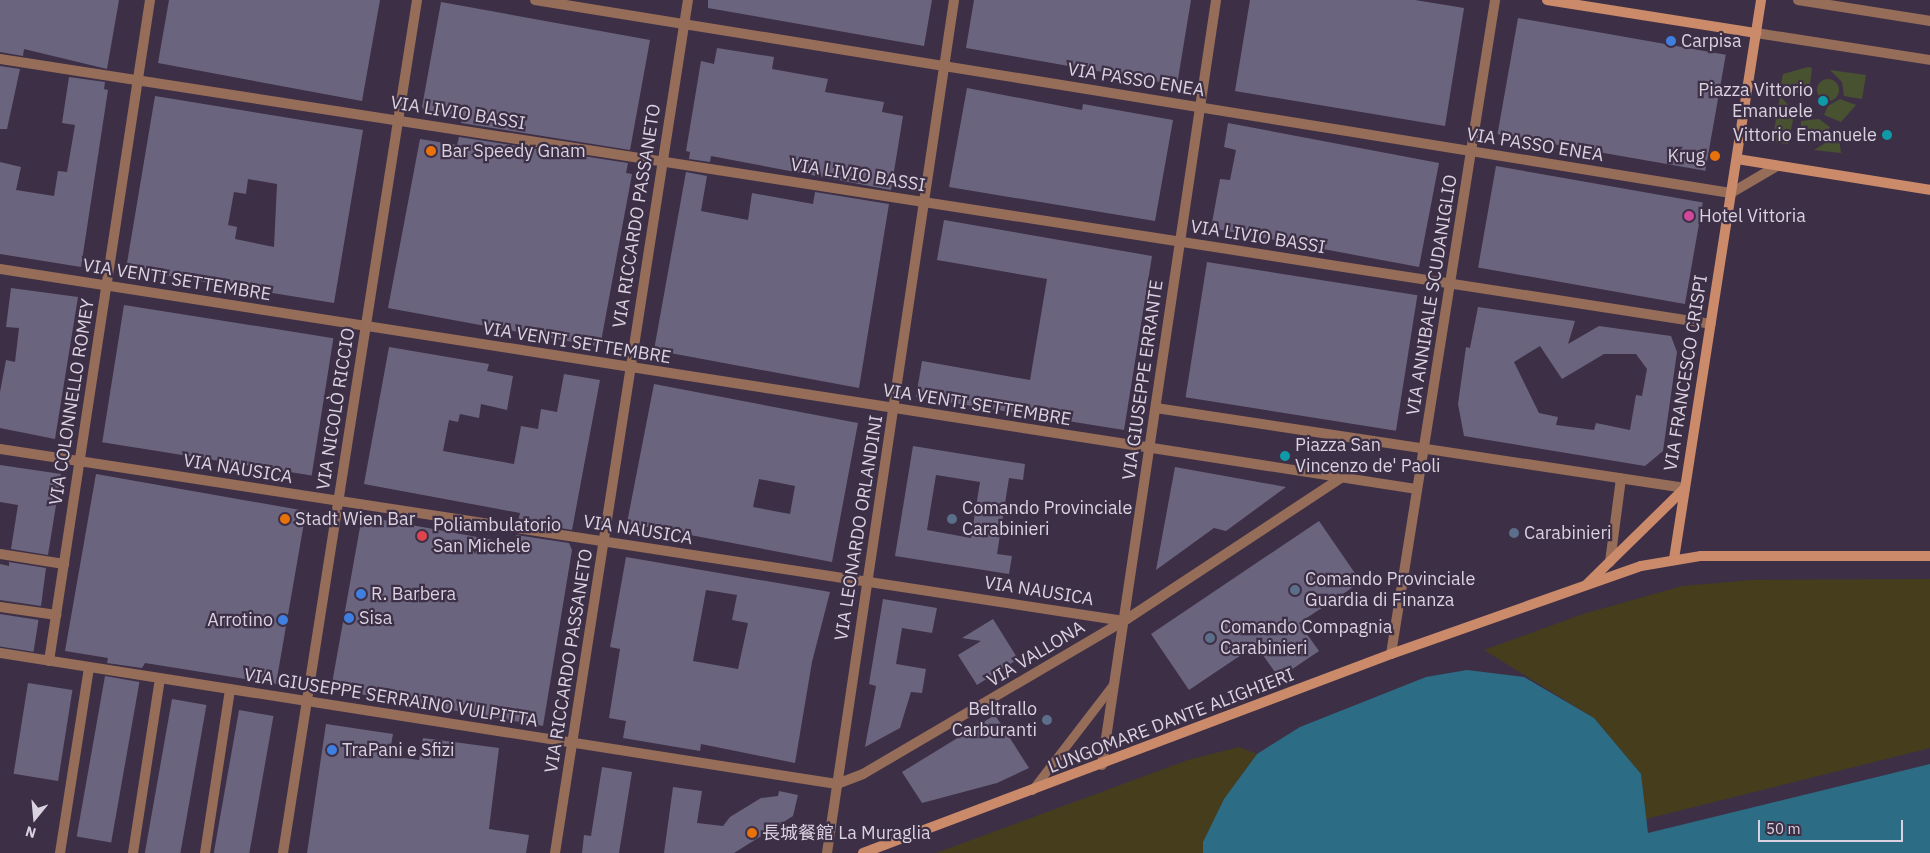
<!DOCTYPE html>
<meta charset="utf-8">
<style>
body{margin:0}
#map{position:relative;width:1930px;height:853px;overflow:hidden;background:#3d3046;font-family:"IBM Plex Sans","Noto Sans SC",sans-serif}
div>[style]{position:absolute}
.green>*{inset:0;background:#485230}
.round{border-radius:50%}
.sand>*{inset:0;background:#463d1d}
.water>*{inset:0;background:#2c6c84}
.building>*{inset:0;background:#6b647e;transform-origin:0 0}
.lane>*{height:9px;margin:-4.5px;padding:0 4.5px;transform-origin:4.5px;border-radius:4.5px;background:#966d59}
.street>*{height:10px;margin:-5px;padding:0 5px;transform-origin:5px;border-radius:5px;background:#966d59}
.secondary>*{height:10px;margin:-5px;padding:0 5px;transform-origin:5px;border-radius:5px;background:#cb8a6a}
.dots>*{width:14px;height:14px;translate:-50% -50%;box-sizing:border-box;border:2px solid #3d3046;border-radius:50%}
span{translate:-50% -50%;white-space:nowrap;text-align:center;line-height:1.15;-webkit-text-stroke:4.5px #3d3046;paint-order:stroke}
.poi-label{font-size:18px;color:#dad2e0}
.left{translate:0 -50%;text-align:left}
.right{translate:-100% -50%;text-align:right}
.street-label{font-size:18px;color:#dad2e0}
.north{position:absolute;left:10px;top:793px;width:50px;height:50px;-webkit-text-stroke:4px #3d3046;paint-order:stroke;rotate:197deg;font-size:14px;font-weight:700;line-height:20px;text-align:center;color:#dad2e0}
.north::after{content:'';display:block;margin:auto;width:18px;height:22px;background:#dad2e0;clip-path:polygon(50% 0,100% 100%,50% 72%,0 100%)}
.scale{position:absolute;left:1758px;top:820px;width:145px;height:22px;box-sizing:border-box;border:2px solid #dad2e0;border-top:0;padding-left:6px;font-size:15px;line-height:18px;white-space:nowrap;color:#dad2e0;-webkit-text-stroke:4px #3d3046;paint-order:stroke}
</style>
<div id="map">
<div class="green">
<i style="clip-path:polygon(1808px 67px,1812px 68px,1810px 85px,1804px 91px,1791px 95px,1780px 89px,1783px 74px)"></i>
<i style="clip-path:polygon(1830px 70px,1866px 75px,1862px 99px,1844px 96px,1842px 82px)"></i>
<i class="round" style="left:1817px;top:79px;width:22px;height:22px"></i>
<i style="clip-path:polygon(1780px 96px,1790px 107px,1793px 120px,1788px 144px,1772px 142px)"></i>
<i style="clip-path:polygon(1840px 99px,1856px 105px,1841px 122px,1824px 115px,1828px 106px)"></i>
<i style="clip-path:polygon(1819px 119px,1830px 127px,1826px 135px,1817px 141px,1800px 141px,1801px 121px)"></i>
<i style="clip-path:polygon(1838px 131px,1841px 153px,1814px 150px,1835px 137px)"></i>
</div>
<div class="sand">
<i style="clip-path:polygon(1930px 579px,1930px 748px,1646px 819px,1641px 774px,1594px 718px,1484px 650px,1583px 614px,1682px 586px,1751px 580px)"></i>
<i style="clip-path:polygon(1239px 747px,1257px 754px,1224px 799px,1203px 842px,1203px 853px,936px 853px,1188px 760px)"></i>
</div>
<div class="water">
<i style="clip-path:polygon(1467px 670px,1524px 677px,1594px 718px,1641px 774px,1648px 833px,1930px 764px,1930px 853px,1203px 853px,1203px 842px,1224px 799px,1257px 754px,1300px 727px,1426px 677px)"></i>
</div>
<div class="building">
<i style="clip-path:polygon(0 0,119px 0,107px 69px,24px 49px,23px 56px,0 52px)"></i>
<i style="clip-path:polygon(169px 0,380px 0,362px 101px,158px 63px)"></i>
<i style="clip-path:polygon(708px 0,932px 0,924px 46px,708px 8px)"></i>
<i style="clip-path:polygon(974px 0,1191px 0,1177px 85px,966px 48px)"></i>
<i style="clip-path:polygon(1250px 0,1415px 0,1464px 8px,1445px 126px,1235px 91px)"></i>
<i style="clip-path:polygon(441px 2px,650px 40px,630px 150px,461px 123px,462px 119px,425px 112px,422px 107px)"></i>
<i style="left:1518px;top:18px;width:211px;height:118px;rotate:10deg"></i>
<i style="clip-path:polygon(717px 48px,774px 57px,772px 69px,828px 79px,825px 92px,884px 102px,882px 112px,903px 116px,891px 190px,711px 156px,710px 162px,689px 159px,690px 152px,686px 151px,701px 61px,714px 64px)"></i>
<i style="clip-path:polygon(0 66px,20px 69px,7px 129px,0 129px)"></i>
<i style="clip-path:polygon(69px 77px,105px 82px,104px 89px,108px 90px,81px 267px,0 254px,0 162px,21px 167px,16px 190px,54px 196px,58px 171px,67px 172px,75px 125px,62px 123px)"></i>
<i style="clip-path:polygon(967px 88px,1082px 110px,1083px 104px,1173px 120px,1155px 221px,949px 187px)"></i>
<i style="clip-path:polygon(evenodd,155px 96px,363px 130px,334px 303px,126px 269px,155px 96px,248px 179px,277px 184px,274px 247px,235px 239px,237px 227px,228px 225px,234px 192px,246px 194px,248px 179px)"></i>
<i style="clip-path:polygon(1228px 123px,1439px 163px,1419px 267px,1211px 228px,1220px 179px,1230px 180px,1236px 150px,1224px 147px)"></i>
<i style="clip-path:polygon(459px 137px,628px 163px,626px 173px,632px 174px,600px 347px,388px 308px,420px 139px,457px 145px)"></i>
<i style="left:1496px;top:166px;width:210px;height:103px;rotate:10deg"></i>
<i style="clip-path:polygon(686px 172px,707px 176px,701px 211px,748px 220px,752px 193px,813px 204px,815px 192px,889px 204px,859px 388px,654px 350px)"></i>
<i style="clip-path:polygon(944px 220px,1152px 256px,1124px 430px,916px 397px,922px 361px,1030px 380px,1047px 279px,937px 260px)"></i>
<i style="left:1207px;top:262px;width:213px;height:137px;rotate:9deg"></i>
<i style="clip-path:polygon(11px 288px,78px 297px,55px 439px,0 428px,0 392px,6px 360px,15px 362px,19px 328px,6px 327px)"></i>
<i style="left:124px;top:305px;width:212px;height:139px;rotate:9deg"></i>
<i style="clip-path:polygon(evenodd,1478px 307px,1575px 321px,1568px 344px,1599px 326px,1671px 336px,1677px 352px,1663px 451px,1645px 466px,1464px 436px,1458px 404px,1466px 347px,1470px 348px,1478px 307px,1540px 346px,1562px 379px,1604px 354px,1636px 354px,1647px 369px,1642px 396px,1636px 395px,1630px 430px,1596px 423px,1594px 430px,1556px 425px,1558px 417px,1539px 413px,1514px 362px,1540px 346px)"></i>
<i style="clip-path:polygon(389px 347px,489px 364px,487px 371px,513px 376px,507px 410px,481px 404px,479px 418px,460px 414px,458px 422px,449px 420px,443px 451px,514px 464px,521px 426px,538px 429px,541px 409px,557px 412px,564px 374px,600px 380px,572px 530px,518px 521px,520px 513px,364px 484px)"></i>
<i style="clip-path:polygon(evenodd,654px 384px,858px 423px,832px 562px,627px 523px,654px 384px,759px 479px,795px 486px,790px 514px,753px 507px,759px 479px)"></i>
<i style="clip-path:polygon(evenodd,913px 446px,1025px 464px,1023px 480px,1009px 478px,997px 554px,1012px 556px,1009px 574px,895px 556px,913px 446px,936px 475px,980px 482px,971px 538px,927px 530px,936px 475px)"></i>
<i style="clip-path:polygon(0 465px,61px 474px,48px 555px,11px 549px,18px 505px,0 502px)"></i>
<i style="clip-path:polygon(1175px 467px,1286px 487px,1226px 531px,1214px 528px,1156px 570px)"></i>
<i style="clip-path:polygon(96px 474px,306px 511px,276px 684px,145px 663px,142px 668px,107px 663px,108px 658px,65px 651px)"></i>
<i style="clip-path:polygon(362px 516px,515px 544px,516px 535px,569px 543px,572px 550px,543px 726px,331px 689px)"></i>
<i style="clip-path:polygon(1319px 521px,1361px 582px,1299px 623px,1319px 651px,1279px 678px,1256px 645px,1189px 690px,1151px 634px)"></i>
<i style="clip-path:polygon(evenodd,626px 557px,830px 592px,812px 662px,795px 763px,701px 744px,700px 751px,623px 738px,626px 721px,609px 718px,620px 649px,610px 647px,626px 557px,706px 590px,737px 595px,732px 620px,748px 623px,738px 669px,693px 661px,706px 590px)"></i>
<i style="clip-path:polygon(9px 562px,46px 568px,41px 606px,0 600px,0 564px,9px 566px)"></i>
<i style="clip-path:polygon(883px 599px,937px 608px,932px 633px,902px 628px,896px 664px,926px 669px,922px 693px,911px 692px,900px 728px,865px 747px,876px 686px,869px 684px)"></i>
<i style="left:0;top:614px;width:39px;height:32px;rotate:9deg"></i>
<i style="clip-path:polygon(993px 619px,1018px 659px,977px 685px,958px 655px,981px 641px,962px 638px)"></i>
<i style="left:105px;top:676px;width:35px;height:163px;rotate:10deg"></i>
<i style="left:28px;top:683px;width:45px;height:92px;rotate:9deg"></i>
<i style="left:172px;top:699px;width:35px;height:157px;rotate:10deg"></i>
<i style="left:239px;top:710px;width:35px;height:145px;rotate:10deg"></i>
<i style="clip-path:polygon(995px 715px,1029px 768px,997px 783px,922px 803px,902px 772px)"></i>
<i style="clip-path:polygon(326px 724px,393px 734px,389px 756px,419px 760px,423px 738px,499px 748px,489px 829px,529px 835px,526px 853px,307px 853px)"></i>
<i style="clip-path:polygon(602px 767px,632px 772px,619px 853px,582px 853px,584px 835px,591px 836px)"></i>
<i style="clip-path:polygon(673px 787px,702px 791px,697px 823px,723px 826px,730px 817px,761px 798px,778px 796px,779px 791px,798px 795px,793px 816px,734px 853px,664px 853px)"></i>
</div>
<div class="lane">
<i style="left:1032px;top:790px;width:135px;rotate:-52.5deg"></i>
</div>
<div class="street">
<i style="left:535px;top:0;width:1211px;rotate:9.17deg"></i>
<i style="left:1731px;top:193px;width:53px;rotate:-30.4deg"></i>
<i style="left:1798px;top:0;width:134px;rotate:9deg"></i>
<i style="left:1756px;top:33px;width:176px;rotate:8.8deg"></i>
<i style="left:0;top:59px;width:1731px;rotate:8.8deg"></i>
<i style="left:0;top:269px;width:1434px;rotate:8.83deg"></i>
<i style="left:1156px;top:408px;width:535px;rotate:8.6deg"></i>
<i style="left:0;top:449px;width:1137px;rotate:8.7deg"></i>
<i style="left:0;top:554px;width:65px;rotate:8.9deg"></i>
<i style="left:1610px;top:562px;width:84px;rotate:-82.5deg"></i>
<i style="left:0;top:607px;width:57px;rotate:8.1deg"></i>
<i style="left:0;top:653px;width:847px;rotate:8.9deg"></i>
<i style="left:837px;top:784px;width:28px;rotate:-21deg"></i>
<i style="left:863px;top:774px;width:303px;rotate:-30.4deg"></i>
<i style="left:1124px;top:621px;width:260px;rotate:-33.4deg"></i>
<i style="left:1391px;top:654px;width:662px;rotate:-80.96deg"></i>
<i style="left:49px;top:661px;width:669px;rotate:-81.31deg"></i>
<i style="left:1102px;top:765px;width:773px;rotate:-81.52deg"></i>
<i style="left:60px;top:853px;width:188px;rotate:-81.1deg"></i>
<i style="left:133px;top:853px;width:177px;rotate:-81.2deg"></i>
<i style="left:205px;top:853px;width:166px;rotate:-81.3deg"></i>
<i style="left:283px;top:853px;width:863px;rotate:-81.07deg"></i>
<i style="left:555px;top:853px;width:863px;rotate:-81.14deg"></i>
<i style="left:827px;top:853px;width:862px;rotate:-81.53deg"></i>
</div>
<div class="secondary">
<i style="left:1547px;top:0;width:212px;rotate:9deg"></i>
<i style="left:1737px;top:159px;width:195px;rotate:9.1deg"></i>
<i style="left:1674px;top:559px;width:566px;rotate:-81.15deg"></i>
<i style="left:1587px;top:584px;width:137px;rotate:-44.4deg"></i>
<i style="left:863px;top:853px;width:564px;rotate:-20.65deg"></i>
<i style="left:1391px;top:654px;width:265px;rotate:-19.4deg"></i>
<i style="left:1641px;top:566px;width:61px;rotate:-9.5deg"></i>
<i style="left:1701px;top:556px;width:229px"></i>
</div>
<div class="dots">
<i style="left:1671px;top:41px;background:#3f7fe0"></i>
<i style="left:1823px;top:101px;background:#0f9aa8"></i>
<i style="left:1887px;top:135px;background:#0f9aa8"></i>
<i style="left:431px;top:151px;background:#e8710a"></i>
<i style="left:1715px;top:156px;background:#e8710a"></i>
<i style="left:1689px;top:216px;background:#d1479c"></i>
<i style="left:1285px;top:456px;background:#0f9aa8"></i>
<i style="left:285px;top:519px;background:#e8710a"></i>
<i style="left:952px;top:519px;background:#5c6f8a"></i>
<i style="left:1514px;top:533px;background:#5c6f8a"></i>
<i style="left:422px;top:536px;background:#e0444e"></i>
<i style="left:1295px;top:590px;background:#5c6f8a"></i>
<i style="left:361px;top:594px;background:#3f7fe0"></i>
<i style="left:349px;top:618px;background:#3f7fe0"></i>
<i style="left:283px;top:620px;background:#3f7fe0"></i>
<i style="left:1210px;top:638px;background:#5c6f8a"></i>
<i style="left:1047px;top:720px;background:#5c6f8a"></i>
<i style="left:332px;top:750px;background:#3f7fe0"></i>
<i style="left:752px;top:833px;background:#e8710a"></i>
</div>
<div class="poi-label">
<span class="left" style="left:1681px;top:41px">Carpisa</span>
<span class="right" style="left:1813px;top:101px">Piazza Vittorio<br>Emanuele</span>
<span class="right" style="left:1877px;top:135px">Vittorio Emanuele</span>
<span class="left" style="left:441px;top:151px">Bar Speedy Gnam</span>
<span class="right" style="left:1705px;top:156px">Krug</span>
<span class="left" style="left:1699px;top:216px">Hotel Vittoria</span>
<span class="left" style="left:1295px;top:456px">Piazza San<br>Vincenzo de' Paoli</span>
<span class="left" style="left:962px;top:519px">Comando Provinciale<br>Carabinieri</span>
<span class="left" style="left:295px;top:519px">Stadt Wien Bar</span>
<span class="left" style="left:433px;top:536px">Poliambulatorio<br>San Michele</span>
<span class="left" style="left:1524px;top:533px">Carabinieri</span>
<span class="left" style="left:1305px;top:590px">Comando Provinciale<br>Guardia di Finanza</span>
<span class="left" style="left:371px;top:594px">R. Barbera</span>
<span class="left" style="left:359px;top:618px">Sisa</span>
<span class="right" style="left:273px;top:620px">Arrotino</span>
<span class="left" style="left:1220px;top:638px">Comando Compagnia<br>Carabinieri</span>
<span class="right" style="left:1037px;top:720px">Beltrallo<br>Carburanti</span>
<span class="left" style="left:342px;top:750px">TraPani e Sfizi</span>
<span class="left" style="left:762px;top:833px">長城餐館 La Muraglia</span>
</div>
<div class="street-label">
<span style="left:1136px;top:80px;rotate:9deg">VIA PASSO ENEA</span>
<span style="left:458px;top:113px;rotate:9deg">VIA LIVIO BASSI</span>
<span style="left:1535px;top:145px;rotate:9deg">VIA PASSO ENEA</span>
<span style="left:858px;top:175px;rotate:9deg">VIA LIVIO BASSI</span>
<span style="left:637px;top:216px;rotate:-81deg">VIA RICCARDO PASSANETO</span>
<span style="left:1258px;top:237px;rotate:9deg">VIA LIVIO BASSI</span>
<span style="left:177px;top:280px;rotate:9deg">VIA VENTI SETTEMBRE</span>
<span style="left:1432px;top:295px;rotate:-81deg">VIA ANNIBALE SCUDANIGLIO</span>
<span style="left:577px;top:343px;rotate:9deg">VIA VENTI SETTEMBRE</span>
<span style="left:1686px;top:373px;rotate:-81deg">VIA FRANCESCO CRISPI</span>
<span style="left:1143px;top:380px;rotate:-82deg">VIA GIUSEPPE ERRANTE</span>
<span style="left:72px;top:402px;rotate:-81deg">VIA COLONNELLO ROMEY</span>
<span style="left:977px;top:405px;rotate:9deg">VIA VENTI SETTEMBRE</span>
<span style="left:336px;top:409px;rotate:-81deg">VIA NICOLÒ RICCIO</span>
<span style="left:238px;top:469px;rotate:9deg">VIA NAUSICA</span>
<span style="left:859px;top:528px;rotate:-81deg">VIA LEONARDO ORLANDINI</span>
<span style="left:638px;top:530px;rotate:9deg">VIA NAUSICA</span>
<span style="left:1039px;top:591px;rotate:9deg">VIA NAUSICA</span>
<span style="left:1036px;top:654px;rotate:-31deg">VIA VALLONA</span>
<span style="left:569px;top:661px;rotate:-81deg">VIA RICCARDO PASSANETO</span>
<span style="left:391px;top:698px;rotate:9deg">VIA GIUSEPPE SERRAINO VULPITTA</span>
<span style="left:1171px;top:721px;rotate:-21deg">LUNGOMARE DANTE ALIGHIERI</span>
</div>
<div class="north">N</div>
<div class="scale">50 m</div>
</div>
